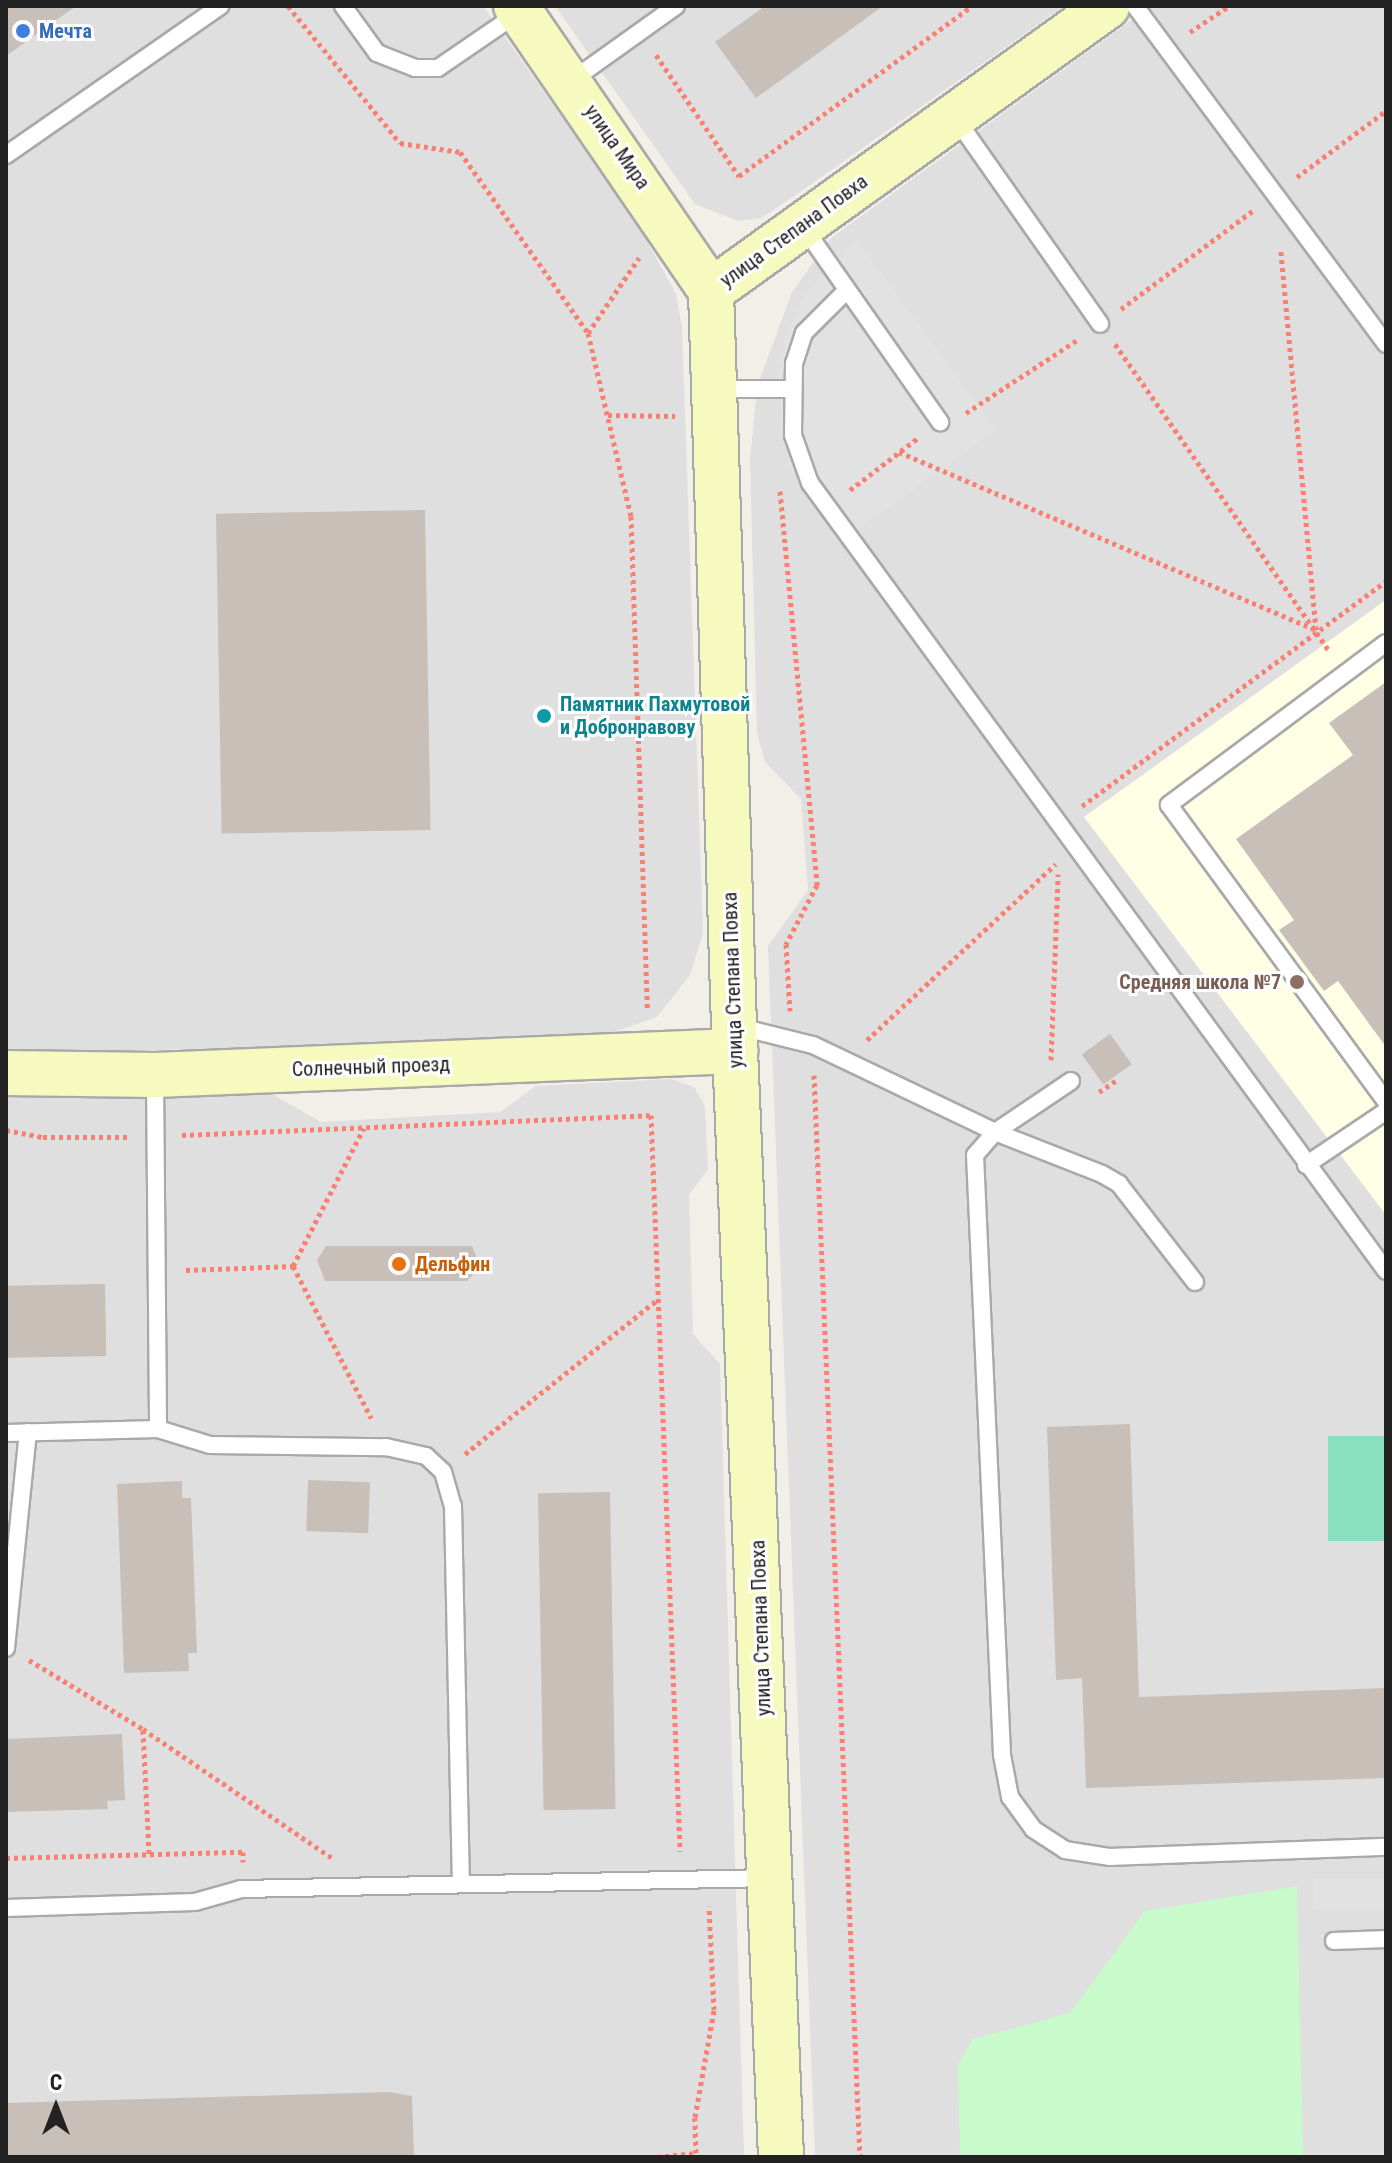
<!DOCTYPE html>
<meta charset="utf-8">
<style>
body{margin:0}
#map{position:relative;width:1392px;height:2163px;overflow:hidden;background:#f2efe9;font-family:"Roboto Condensed",sans-serif}
div>[style]{position:absolute}
.residential>*{inset:0;background:#e0dfdf}
.education>*{inset:0;background:#ffffe5}
.park>*{inset:0;background:#c8facc}
.pitch>*{inset:0;background:#88e0be;transform-origin:0 0}
.parking>*{inset:0;background:#e2e2e2;transform-origin:0 0}
.building>*{inset:0;background:#c7bfb8;transform-origin:0 0}
.path>*{height:5px;margin-top:-2.5px;transform-origin:0;background:repeating-linear-gradient(90deg,#fa8072 0 4px,transparent 0 8px)}
.roads{filter:drop-shadow(2px 0 #a9a9a9) drop-shadow(-2px 0 #a9a9a9) drop-shadow(0 2px #a9a9a9) drop-shadow(0 -2px #a9a9a9)}
.lane>*{height:16px;margin:-8px;padding:0 8px;transform-origin:8px;border-radius:8px;background:#fff}
.secondary>*{height:44px;margin:-22px;padding:0 22px;transform-origin:22px;border-radius:22px;background:#f7fabf}
.dots>*{width:22px;height:22px;translate:-50% -50%;box-sizing:border-box;border:4px solid #fff;border-radius:50%}
span{translate:-50% -50%;white-space:nowrap;text-align:center;line-height:1.15;-webkit-text-stroke:6px #fff;paint-order:stroke}
.shop-label{font-size:20px;color:#366cbe;font-weight:700}
.left{translate:0 -50%;text-align:left}
.street-label{font-size:20px;color:#222}
.culture-label{font-size:20px;color:#0d838f;font-weight:700}
.education-label{font-size:20px;color:#785e54;font-weight:700}
.right{translate:-100% -50%;text-align:right}
.food-label{font-size:20px;color:#c56008;font-weight:700}
.frame{position:absolute;inset:0;border:8px solid #222;pointer-events:none}
.north{position:absolute;left:16px;top:2067px;width:80px;height:80px;-webkit-text-stroke:6px #fff;paint-order:stroke;rotate:0deg;font-size:22px;font-weight:700;line-height:32px;text-align:center;color:#222}
.north::after{content:'';display:block;margin:auto;width:28px;height:36px;background:#222;clip-path:polygon(50% 0,100% 100%,50% 72%,0 100%)}
</style>
<div id="map">
<div class="residential">
<i style="clip-path:polygon(6px 6px,483px 6px,637px 223px,676px 294px,682px 327px,703px 933px,690px 975px,657px 1017px,611px 1033px,534px 1040px,6px 1054px)"></i>
<i style="clip-path:polygon(555px 6px,1064px 6px,793px 197px,761px 218px,738px 221px,695px 204px)"></i>
<i style="clip-path:polygon(1151px 6px,1386px 6px,1386px 2157px,815px 2157px,768px 946px,808px 890px,801px 799px,765px 762px,757px 733px,750px 460px,757px 387px,792px 292px,831px 238px)"></i>
<i style="clip-path:polygon(671px 1079px,694px 1087px,705px 1106px,708px 1169px,689px 1195px,693px 1334px,720px 1364px,744px 2157px,6px 2157px,6px 1097px,270px 1093px,321px 1122px,500px 1112px,536px 1086px)"></i>
</div>
<div class="education">
<i style="clip-path:polygon(1386px 600px,1386px 1215px,1084px 817px)"></i>
</div>
<div class="park">
<i style="clip-path:polygon(1297px 1886px,1303px 2157px,960px 2157px,958px 2065px,973px 2039px,1070px 2013px,1145px 1911px)"></i>
</div>
<div class="pitch">
<i style="left:1386px;top:1436px;width:105px;height:58px;rotate:90deg"></i>
</div>
<div class="parking">
<i style="clip-path:polygon(856px 239px,996px 430px,841px 542px,790px 467px,777px 385px,784px 340px,805px 294px)"></i>
<i style="left:1386px;top:1879px;width:31px;height:73px;rotate:90deg"></i>
</div>
<div class="building">
<i style="clip-path:polygon(6px 6px,76px 6px,6px 56px)"></i>
<i style="clip-path:polygon(765px 6px,883px 6px,756px 98px,715px 42px)"></i>
<i style="left:425px;top:510px;width:320px;height:209px;rotate:89deg"></i>
<i style="clip-path:polygon(1386px 682px,1386px 1047px,1338px 981px,1324px 991px,1279px 930px,1294px 920px,1236px 839px,1353px 755px,1329px 723px)"></i>
<i style="left:1110px;top:1034px;width:37px;height:35px;rotate:54deg"></i>
<i style="clip-path:polygon(326px 1246px,472px 1246px,480px 1267px,467px 1281px,325px 1281px,317px 1260px)"></i>
<i style="left:105px;top:1284px;width:72px;height:99px;rotate:89deg"></i>
<i style="clip-path:polygon(1130px 1424px,1139px 1697px,1386px 1688px,1386px 1778px,1086px 1788px,1082px 1678px,1056px 1680px,1047px 1427px)"></i>
<i style="left:308px;top:1480px;width:62px;height:51px;rotate:2deg"></i>
<i style="clip-path:polygon(182px 1481px,182px 1498px,191px 1498px,197px 1653px,188px 1653px,189px 1671px,124px 1673px,117px 1484px)"></i>
<i style="left:610px;top:1492px;width:317px;height:72px;rotate:89deg"></i>
<i style="clip-path:polygon(122px 1734px,125px 1800px,107px 1801px,108px 1809px,6px 1812px,6px 1739px)"></i>
<i style="clip-path:polygon(389px 2092px,412px 2096px,414px 2157px,6px 2157px,6px 2103px)"></i>
</div>
<div class="path">
<i style="left:288px;top:6px;width:177px;rotate:50.7deg"></i>
<i style="left:400px;top:143px;width:61px;rotate:8.5deg"></i>
<i style="left:460px;top:152px;width:222px;rotate:54.7deg"></i>
<i style="left:588px;top:333px;width:188px;rotate:76.8deg"></i>
<i style="left:631px;top:516px;width:495px;rotate:88.1deg"></i>
<i style="left:1190px;top:32px;width:47px;rotate:-33.7deg"></i>
<i style="left:656px;top:55px;width:147px;rotate:55.6deg"></i>
<i style="left:739px;top:176px;width:288px;rotate:-36.1deg"></i>
<i style="left:1297px;top:177px;width:111px;rotate:-36.6deg"></i>
<i style="left:1121px;top:309px;width:166px;rotate:-36.7deg"></i>
<i style="left:588px;top:333px;width:91px;rotate:-55.8deg"></i>
<i style="left:1115px;top:344px;width:374px;rotate:55.1deg"></i>
<i style="left:966px;top:413px;width:133px;rotate:-33.3deg"></i>
<i style="left:608px;top:415px;width:67px;rotate:0.9deg"></i>
<i style="left:899px;top:452px;width:453px;rotate:23.1deg"></i>
<i style="left:1316px;top:630px;width:381px;rotate:-95.3deg"></i>
<i style="left:850px;top:490px;width:86px;rotate:-37.4deg"></i>
<i style="left:780px;top:491px;width:396px;rotate:84.6deg"></i>
<i style="left:817px;top:885px;width:67px;rotate:117.7deg"></i>
<i style="left:786px;top:944px;width:67px;rotate:86.6deg"></i>
<i style="left:1082px;top:806px;width:378px;rotate:-36.5deg"></i>
<i style="left:867px;top:1040px;width:258px;rotate:-43deg"></i>
<i style="left:1051px;top:1060px;width:186px;rotate:-87.8deg"></i>
<i style="left:814px;top:1075px;width:1083px;rotate:87.57deg"></i>
<i style="left:1099px;top:1092px;width:23px;rotate:-34deg"></i>
<i style="left:6px;top:1130px;width:38px;rotate:11deg"></i>
<i style="left:43px;top:1137px;width:85px"></i>
<i style="left:182px;top:1135px;width:469px;rotate:-2.4deg"></i>
<i style="left:651px;top:1115px;width:737px;rotate:87.74deg"></i>
<i style="left:293px;top:1266px;width:155px;rotate:-62.8deg"></i>
<i style="left:186px;top:1270px;width:107px;rotate:-2.1deg"></i>
<i style="left:293px;top:1266px;width:171px;rotate:62.8deg"></i>
<i style="left:465px;top:1454px;width:245px;rotate:-38.7deg"></i>
<i style="left:29px;top:1660px;width:133px;rotate:31.2deg"></i>
<i style="left:143px;top:1729px;width:229px;rotate:34.3deg"></i>
<i style="left:143px;top:1730px;width:124px;rotate:87.2deg"></i>
<i style="left:6px;top:1858px;width:237px;rotate:-1.5deg"></i>
<i style="left:243px;top:1852px;width:10px;rotate:90deg"></i>
<i style="left:657px;top:2157px;width:39px;rotate:-6deg"></i>
<i style="left:696px;top:2153px;width:36px;rotate:-92deg"></i>
<i style="left:695px;top:2117px;width:109px;rotate:-79.9deg"></i>
<i style="left:714px;top:2010px;width:104px;rotate:-92.8deg"></i>
</div>
<div class="roads">
<div class="lane">
<i style="left:343px;top:6px;width:58px;rotate:54.1deg"></i>
<i style="left:377px;top:53px;width:41px;rotate:21.5deg"></i>
<i style="left:415px;top:68px;width:23px"></i>
<i style="left:438px;top:68px;width:96px;rotate:-34.4deg"></i>
<i style="left:1135px;top:6px;width:421px;rotate:53.4deg"></i>
<i style="left:571px;top:81px;width:129px;rotate:-35.5deg"></i>
<i style="left:954px;top:116px;width:254px;rotate:54.9deg"></i>
<i style="left:6px;top:155px;width:261px;rotate:-34.8deg"></i>
<i style="left:802px;top:225px;width:241px;rotate:55deg"></i>
<i style="left:847px;top:290px;width:61px;rotate:135deg"></i>
<i style="left:804px;top:333px;width:32px;rotate:108deg"></i>
<i style="left:794px;top:363px;width:72px;rotate:90.8deg"></i>
<i style="left:793px;top:435px;width:51px;rotate:70.5deg"></i>
<i style="left:810px;top:483px;width:976px;rotate:53.83deg"></i>
<i style="left:715px;top:389px;width:74px"></i>
<i style="left:1386px;top:643px;width:271px;rotate:143.3deg"></i>
<i style="left:1169px;top:805px;width:368px;rotate:53.8deg"></i>
<i style="left:736px;top:1026px;width:79px;rotate:13.9deg"></i>
<i style="left:813px;top:1045px;width:202px;rotate:25.5deg"></i>
<i style="left:995px;top:1132px;width:115px;rotate:21.4deg"></i>
<i style="left:1102px;top:1174px;width:20px;rotate:30deg"></i>
<i style="left:1119px;top:1184px;width:124px;rotate:52.2deg"></i>
<i style="left:155px;top:1077px;width:352px;rotate:89.5deg"></i>
<i style="left:1071px;top:1081px;width:92px;rotate:146.1deg"></i>
<i style="left:995px;top:1132px;width:30px;rotate:131deg"></i>
<i style="left:975px;top:1155px;width:601px;rotate:87.42deg"></i>
<i style="left:1002px;top:1755px;width:43px;rotate:79.2deg"></i>
<i style="left:1010px;top:1797px;width:39px;rotate:54deg"></i>
<i style="left:1033px;top:1829px;width:38px;rotate:33deg"></i>
<i style="left:1065px;top:1850px;width:46px;rotate:8.8deg"></i>
<i style="left:1110px;top:1857px;width:276px;rotate:-2.1deg"></i>
<i style="left:1306px;top:1165px;width:97px;rotate:-34deg"></i>
<i style="left:6px;top:1433px;width:152px;rotate:-1.5deg"></i>
<i style="left:158px;top:1429px;width:54px;rotate:17.1deg"></i>
<i style="left:210px;top:1445px;width:176px;rotate:0.7deg"></i>
<i style="left:386px;top:1447px;width:41px;rotate:12.7deg"></i>
<i style="left:426px;top:1456px;width:23px;rotate:43deg"></i>
<i style="left:443px;top:1472px;width:35px;rotate:74deg"></i>
<i style="left:453px;top:1506px;width:377px;rotate:88.8deg"></i>
<i style="left:6px;top:1648px;width:217px;rotate:-84.2deg"></i>
<i style="left:6px;top:1908px;width:189px;rotate:-1.8deg"></i>
<i style="left:195px;top:1902px;width:48px;rotate:-15.8deg"></i>
<i style="left:241px;top:1889px;width:528px;rotate:-1.19deg"></i>
<i style="left:1334px;top:1941px;width:52px;rotate:-2.2deg"></i>
</div>
<div class="secondary">
<i style="left:516px;top:6px;width:345px;rotate:55.6deg"></i>
<i style="left:711px;top:291px;width:735px;rotate:88.21deg"></i>
<i style="left:734px;top:1026px;width:1132px;rotate:87.62deg"></i>
<i style="left:711px;top:291px;width:488px;rotate:-35.7deg"></i>
<i style="left:6px;top:1073px;width:149px;rotate:0.8deg"></i>
<i style="left:155px;top:1075px;width:581px;rotate:-2.37deg"></i>
</div>
</div>
<div class="dots">
<i style="left:23px;top:31px;background:#3f7fe0"></i>
<i style="left:544px;top:716px;background:#0f9aa8"></i>
<i style="left:1297px;top:982px;background:#8d6e63"></i>
<i style="left:399px;top:1264px;background:#e8710a"></i>
</div>
<div class="shop-label">
<span class="left" style="left:39px;top:31px">Мечта</span>
</div>
<div class="street-label">
<span style="left:617px;top:147px;rotate:55deg">улица Мира</span>
<span style="left:794px;top:231px;rotate:-36deg">улица Степана Повха</span>
<span style="left:733px;top:980px;rotate:-92deg">улица Степана Повха</span>
<span style="left:371px;top:1067px;rotate:-2deg">Солнечный проезд</span>
<span style="left:761px;top:1628px;rotate:-92deg">улица Степана Повха</span>
</div>
<div class="culture-label">
<span class="left" style="left:560px;top:716px">Памятник Пахмутовой<br>и Добронравову</span>
</div>
<div class="education-label">
<span class="right" style="left:1281px;top:982px">Средняя школа №7</span>
</div>
<div class="food-label">
<span class="left" style="left:415px;top:1264px">Дельфин</span>
</div>
<div class="frame"></div>
<div class="north">С</div>
</div>
